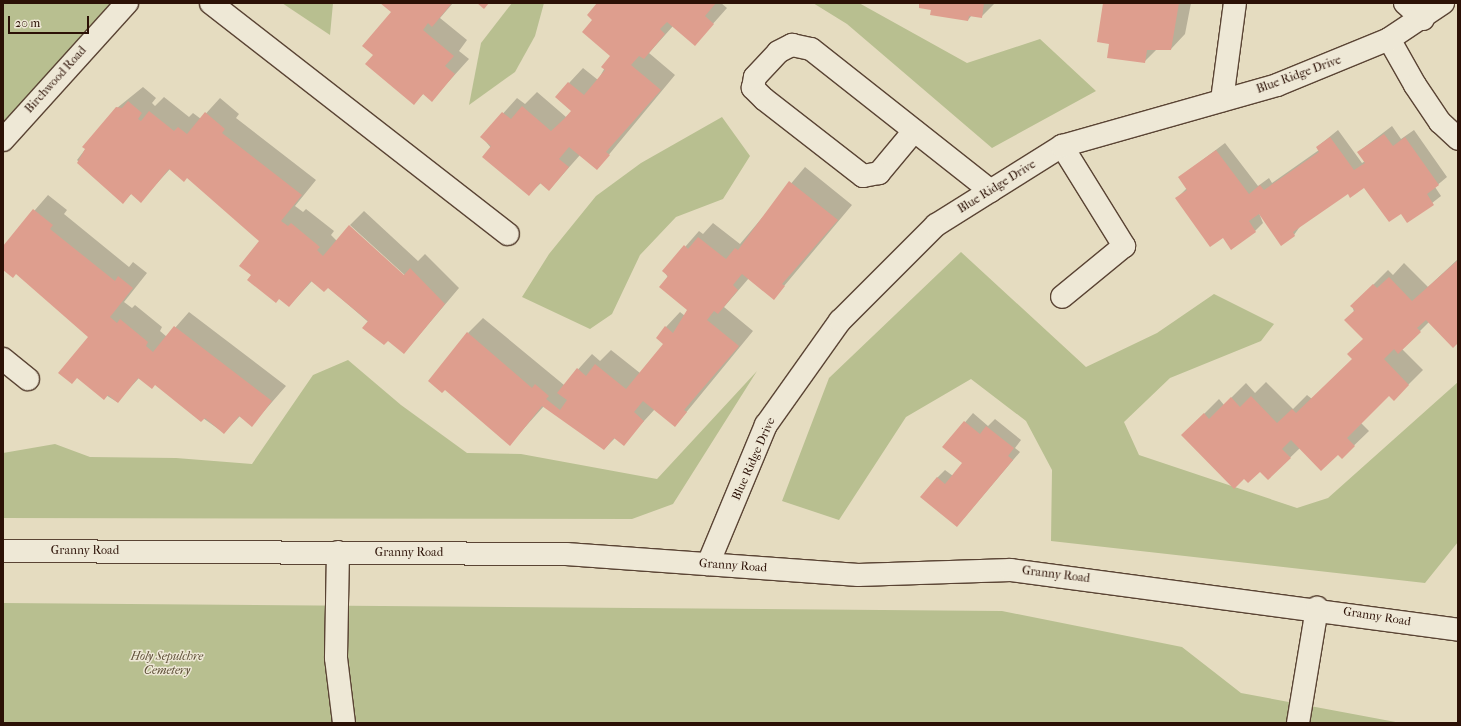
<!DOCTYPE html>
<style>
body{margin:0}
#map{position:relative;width:1461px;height:726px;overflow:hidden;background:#e5dcc0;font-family:"IM FELL French Canon",serif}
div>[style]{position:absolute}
.green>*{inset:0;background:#b8bf90}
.shadow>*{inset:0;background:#0003}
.building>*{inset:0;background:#de9e8e}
.roads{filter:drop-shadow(1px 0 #5a4434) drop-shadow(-1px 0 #5a4434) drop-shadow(0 1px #5a4434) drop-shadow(0 -1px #5a4434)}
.minor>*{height:22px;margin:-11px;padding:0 11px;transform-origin:11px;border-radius:11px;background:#eee8d6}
span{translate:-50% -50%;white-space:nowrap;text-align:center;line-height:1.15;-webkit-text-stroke:3px #eee8d6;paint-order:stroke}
.street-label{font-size:12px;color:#2c1106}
.park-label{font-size:12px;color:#5d4e36;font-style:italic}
.frame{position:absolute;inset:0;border:4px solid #2c1106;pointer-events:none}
.scale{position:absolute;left:8px;top:16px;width:81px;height:18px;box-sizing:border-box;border:2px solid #2c1106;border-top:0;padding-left:5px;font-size:12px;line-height:14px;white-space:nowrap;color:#2c1106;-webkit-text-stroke:3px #eee8d6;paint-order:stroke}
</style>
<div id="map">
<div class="green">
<i style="clip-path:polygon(3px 3px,117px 3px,3px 125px)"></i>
<i style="clip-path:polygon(283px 3px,333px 3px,330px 35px,282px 3px)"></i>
<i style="clip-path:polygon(512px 3px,544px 3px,535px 36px,515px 72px,469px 105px,481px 43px)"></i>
<i style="clip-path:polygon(813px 3px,859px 3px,967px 63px,1040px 39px,1096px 91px,992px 148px,847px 24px)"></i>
<i style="clip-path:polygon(722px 117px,750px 156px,723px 199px,676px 217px,640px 255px,612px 314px,590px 329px,522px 297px,549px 254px,596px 196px,641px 163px)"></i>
<i style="clip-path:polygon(961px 252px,1086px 367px,1157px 333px,1214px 294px,1274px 324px,1261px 341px,1170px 378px,1124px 422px,1139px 455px,1297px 508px,1328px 498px,1458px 382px,1458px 542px,1425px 583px,1051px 541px,1052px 470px,1026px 421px,971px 379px,906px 417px,839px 520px,782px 501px,829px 378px)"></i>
<i style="clip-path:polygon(348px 360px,401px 405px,467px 453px,521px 454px,657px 479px,757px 371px,673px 504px,632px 519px,3px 518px,3px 453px,55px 444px,90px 457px,176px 458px,252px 464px,313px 375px)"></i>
<i style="clip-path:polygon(3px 603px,1002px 611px,1182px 647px,1241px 693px,1401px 723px,3px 723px)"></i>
</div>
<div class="shadow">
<i style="clip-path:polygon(382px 3px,453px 3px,440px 18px,467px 40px,459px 51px,469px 59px,432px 100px,424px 93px,414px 103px,374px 55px,392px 12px)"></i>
<i style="clip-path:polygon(600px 3px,721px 3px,727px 8px,695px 44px,673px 26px,649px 53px,675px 75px,597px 169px,580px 155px,549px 190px,541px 183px,529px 194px,482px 137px,517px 98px,525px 104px,537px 92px,566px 117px,572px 111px,556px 97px,583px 68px,598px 80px,612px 55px,593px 19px)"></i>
<i style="clip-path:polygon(920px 3px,995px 3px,981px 17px,972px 15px,968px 20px)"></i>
<i style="clip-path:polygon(1104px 3px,1191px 3px,1185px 34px,1171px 49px,1157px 49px,1144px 62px,1111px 43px)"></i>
<i style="clip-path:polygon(143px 87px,156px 98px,152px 103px,155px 106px,164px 97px,189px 117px,193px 113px,201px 119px,220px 98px,239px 114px,236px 118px,316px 180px,295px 206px,303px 212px,306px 209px,334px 231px,331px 235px,337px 241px,408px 278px,350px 225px,364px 211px,418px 261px,425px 254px,459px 288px,404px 353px,328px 287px,312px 281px,289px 306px,252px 275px,261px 241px,188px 177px,170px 169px,141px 201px,132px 193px,123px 202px,77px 160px,117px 108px)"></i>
<i style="clip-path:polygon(1392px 126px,1401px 139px,1414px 130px,1447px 177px,1435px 187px,1441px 196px,1408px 222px,1401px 212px,1365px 186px,1348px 192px,1301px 225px,1294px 235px,1259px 213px,1263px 223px,1255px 231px,1223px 237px,1177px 198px,1187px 188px,1180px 177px,1225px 143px,1258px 186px,1269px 178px,1272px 183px,1319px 150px,1317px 147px,1338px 130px,1362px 163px,1365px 161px,1358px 152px)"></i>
<i style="clip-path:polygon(805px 167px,852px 205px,774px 298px,749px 278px,724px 307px,753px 331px,675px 426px,655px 409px,623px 444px,615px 438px,604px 449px,544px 406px,510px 444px,468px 333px,483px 318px,564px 385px,592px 354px,600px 361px,611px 350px,640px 373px,664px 344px,666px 327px,680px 312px,685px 316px,688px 310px,664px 271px,699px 231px,703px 234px,713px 223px,740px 244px)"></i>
<i style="clip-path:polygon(48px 195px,67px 210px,64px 214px,129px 267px,133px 262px,147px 273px,124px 302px,132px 308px,135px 305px,162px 327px,160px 331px,167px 337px,189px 312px,286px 386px,252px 425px,240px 416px,224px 433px,155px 384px,139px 378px,117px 402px,77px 377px,89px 337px,17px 273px,3px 269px,3px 247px)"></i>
<i style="clip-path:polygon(1458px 259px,1458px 341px,1429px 322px,1402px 349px,1423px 370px,1394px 399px,1389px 395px,1361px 423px,1369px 431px,1342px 457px,1338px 453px,1300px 448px,1268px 479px,1260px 471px,1244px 477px,1183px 435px,1219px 399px,1224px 405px,1246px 383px,1255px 393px,1266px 382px,1293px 409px,1307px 395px,1312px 399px,1353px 359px,1364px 339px,1352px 306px,1388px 270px,1393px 275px,1404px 263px,1428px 287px)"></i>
<i style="clip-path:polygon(973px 413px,988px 426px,995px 419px,1021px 440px,1015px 448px,1020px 452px,964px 518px,937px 478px,945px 470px,953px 476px,963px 463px,944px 447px)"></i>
</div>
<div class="building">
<i style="clip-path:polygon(380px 3px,452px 3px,432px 27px,428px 23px,423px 30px,454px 56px,445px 66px,455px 74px,432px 102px,423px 94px,414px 105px,365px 64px,373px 55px,362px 46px,391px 12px)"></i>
<i style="clip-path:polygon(477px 3px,489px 3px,484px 9px)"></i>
<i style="clip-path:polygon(597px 3px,716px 3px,705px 16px,714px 24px,695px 46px,667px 22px,660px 29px,665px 34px,644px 59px,639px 56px,631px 65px,661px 90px,606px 152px,610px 155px,597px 170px,569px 147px,559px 159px,569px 167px,549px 191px,540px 183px,529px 196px,482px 157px,491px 146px,480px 137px,502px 112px,511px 119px,522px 106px,551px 131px,564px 119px,571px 111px,555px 97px,568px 82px,584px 95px,605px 70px,601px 67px,610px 56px,582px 32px,592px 20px,587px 15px)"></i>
<i style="clip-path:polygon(919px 3px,984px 3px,982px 18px,969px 16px,968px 21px,930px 15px,931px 10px,919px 8px)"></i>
<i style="clip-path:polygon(1103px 3px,1179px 3px,1171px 50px,1147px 50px,1145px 63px,1107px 58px,1109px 44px,1097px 42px)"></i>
<i style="clip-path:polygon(128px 101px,142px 113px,138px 119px,141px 121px,149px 111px,174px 131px,178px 127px,187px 134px,205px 112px,225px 129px,222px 133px,302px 195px,281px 221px,288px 226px,291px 223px,320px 247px,317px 250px,323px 256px,349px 225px,404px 275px,410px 268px,445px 304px,404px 354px,388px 341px,384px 345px,362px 328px,368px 321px,328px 288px,324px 292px,311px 281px,289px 307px,279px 299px,276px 303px,247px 280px,251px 275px,239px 266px,259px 241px,187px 178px,184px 182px,169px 169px,141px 203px,131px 194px,123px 204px,77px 163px,85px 149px,82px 147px,116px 107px,122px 108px)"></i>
<i style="clip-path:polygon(1384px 134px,1393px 146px,1405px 137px,1439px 185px,1427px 194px,1434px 205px,1407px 223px,1401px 214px,1389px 222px,1364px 188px,1350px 198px,1348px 194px,1293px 232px,1295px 236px,1281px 246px,1259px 214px,1249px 221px,1256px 232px,1231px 250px,1223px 238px,1210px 247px,1175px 198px,1187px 190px,1178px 177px,1216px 150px,1249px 194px,1260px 185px,1264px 190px,1319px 152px,1316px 147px,1330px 137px,1354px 170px,1365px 163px,1357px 152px)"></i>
<i style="clip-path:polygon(789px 181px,838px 220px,782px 284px,785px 286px,774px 300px,742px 274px,733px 285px,738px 290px,718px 314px,714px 311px,707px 320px,739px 346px,684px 410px,687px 412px,675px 427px,643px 401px,634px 412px,644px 421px,624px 446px,614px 438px,604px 450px,542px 406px,510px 446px,445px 390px,442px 393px,428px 381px,467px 332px,532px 388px,535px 384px,549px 396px,546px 399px,560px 410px,567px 400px,557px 393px,577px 368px,586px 376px,595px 364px,626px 389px,663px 344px,656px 338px,665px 326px,673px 333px,687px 310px,659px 287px,668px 276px,662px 271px,684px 245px,688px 249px,698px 237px,726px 259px,735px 248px,738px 250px)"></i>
<i style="clip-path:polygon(33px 209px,53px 225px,50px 229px,115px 281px,118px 276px,133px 288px,110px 317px,117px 323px,120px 319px,148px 342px,146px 346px,153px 352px,174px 326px,272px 401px,252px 427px,239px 416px,224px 434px,205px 418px,201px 422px,155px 385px,152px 389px,138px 378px,118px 403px,108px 395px,104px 400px,77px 378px,72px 384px,58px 373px,88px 337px,16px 274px,13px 278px,3px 270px,3px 246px)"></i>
<i style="clip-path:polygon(1458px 260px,1458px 343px,1453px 348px,1426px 320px,1417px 328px,1421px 332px,1398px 354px,1394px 349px,1384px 359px,1409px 385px,1394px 401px,1389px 396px,1347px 438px,1355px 446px,1342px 459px,1338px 455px,1321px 471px,1291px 440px,1282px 449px,1291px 458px,1268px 480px,1260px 472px,1248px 483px,1244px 479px,1234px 489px,1181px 435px,1204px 413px,1209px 419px,1231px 397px,1240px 407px,1251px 396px,1277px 423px,1292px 409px,1296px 413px,1352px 359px,1347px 354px,1363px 339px,1344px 320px,1355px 310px,1350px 306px,1373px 284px,1377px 288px,1389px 277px,1412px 301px)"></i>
<i style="clip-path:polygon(964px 421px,980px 434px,986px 426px,1014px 448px,1008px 456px,1013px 460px,957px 527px,920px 497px,937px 477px,945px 484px,962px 463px,942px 447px)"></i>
</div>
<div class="roads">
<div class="minor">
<i style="left:211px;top:3px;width:376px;rotate:37.9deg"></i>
<i style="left:1405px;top:3px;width:24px;rotate:42deg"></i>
<i style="left:1389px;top:39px;width:53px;rotate:60.5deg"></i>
<i style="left:1415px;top:85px;width:45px;rotate:56deg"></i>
<i style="left:1440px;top:122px;width:25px;rotate:43deg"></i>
<i style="left:1222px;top:100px;width:98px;rotate:-82.4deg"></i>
<i style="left:914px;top:131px;width:55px;rotate:129.8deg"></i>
<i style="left:879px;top:173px;width:16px;rotate:169deg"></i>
<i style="left:863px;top:176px;width:125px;rotate:-142.1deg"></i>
<i style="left:764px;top:99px;width:16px;rotate:-135deg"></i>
<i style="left:753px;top:88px;width:11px;rotate:-80deg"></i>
<i style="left:755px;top:77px;width:34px;rotate:-47deg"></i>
<i style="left:778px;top:52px;width:16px;rotate:-27deg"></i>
<i style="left:792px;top:45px;width:19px;rotate:12deg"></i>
<i style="left:811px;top:49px;width:229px;rotate:38.3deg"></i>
<i style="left:3px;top:140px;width:185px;rotate:-47.9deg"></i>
<i style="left:1062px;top:146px;width:118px;rotate:58.2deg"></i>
<i style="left:1124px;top:246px;width:80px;rotate:140.6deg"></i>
<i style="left:3px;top:359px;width:32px;rotate:39deg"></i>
<i style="left:3px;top:551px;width:563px;rotate:0.31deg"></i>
<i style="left:566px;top:554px;width:293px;rotate:4.1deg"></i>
<i style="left:858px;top:575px;width:153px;rotate:-1.9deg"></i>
<i style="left:1011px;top:570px;width:451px;rotate:7.6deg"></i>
<i style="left:338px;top:552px;width:106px;rotate:91.1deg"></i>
<i style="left:336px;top:658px;width:65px;rotate:83deg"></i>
<i style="left:708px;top:564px;width:151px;rotate:-67.4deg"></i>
<i style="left:766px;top:425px;width:128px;rotate:-54.6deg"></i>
<i style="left:840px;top:321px;width:136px;rotate:-45deg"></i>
<i style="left:936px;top:225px;width:149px;rotate:-32.1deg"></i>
<i style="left:1062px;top:146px;width:223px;rotate:-15.8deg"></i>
<i style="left:1277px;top:85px;width:121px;rotate:-22.3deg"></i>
<i style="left:1389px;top:39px;width:65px;rotate:-33.7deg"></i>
<i style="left:1298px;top:723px;width:117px;rotate:-80.6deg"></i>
</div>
</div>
<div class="street-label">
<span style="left:1299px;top:75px;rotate:-20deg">Blue Ridge Drive</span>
<span style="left:56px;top:80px;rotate:-48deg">Birchwood Road</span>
<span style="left:997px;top:187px;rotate:-32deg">Blue Ridge Drive</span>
<span style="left:754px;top:459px;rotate:-66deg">Blue Ridge Drive</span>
<span style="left:85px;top:551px">Granny Road</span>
<span style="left:409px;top:553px">Granny Road</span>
<span style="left:733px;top:566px;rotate:4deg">Granny Road</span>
<span style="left:1056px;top:575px;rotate:7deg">Granny Road</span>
<span style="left:1377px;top:617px;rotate:9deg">Granny Road</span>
</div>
<div class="park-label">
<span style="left:167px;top:664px">Holy Sepulchre<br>Cemetery</span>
</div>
<div class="frame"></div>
<div class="scale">20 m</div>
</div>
